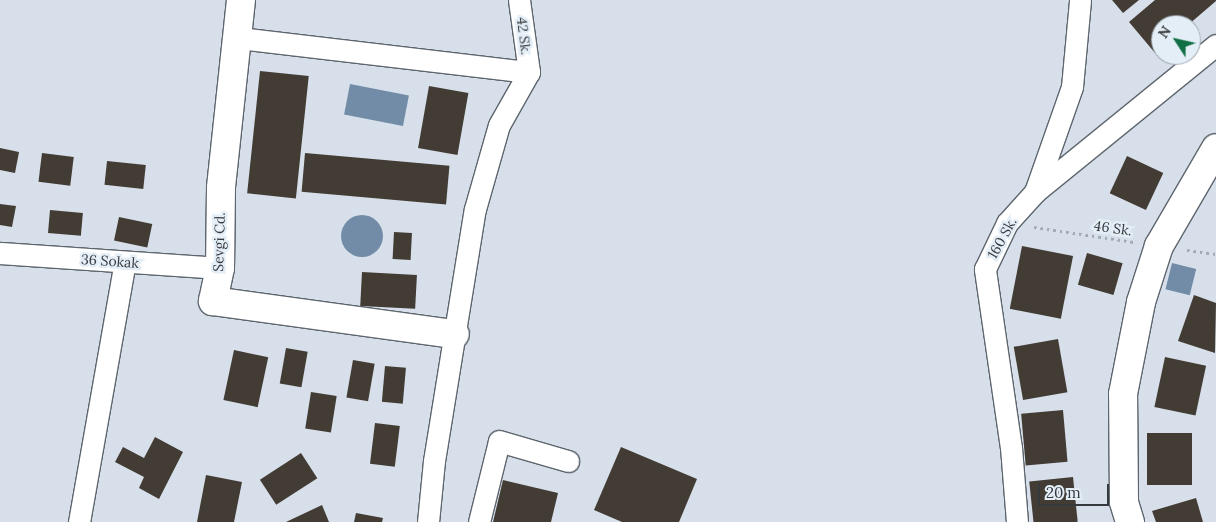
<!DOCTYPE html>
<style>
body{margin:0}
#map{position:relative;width:1216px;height:522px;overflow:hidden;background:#d7e0ea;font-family:Lora,serif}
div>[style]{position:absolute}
.water>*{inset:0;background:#728ca7;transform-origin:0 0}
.round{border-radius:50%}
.building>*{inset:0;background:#433c35;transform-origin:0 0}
.path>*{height:3px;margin-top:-1.5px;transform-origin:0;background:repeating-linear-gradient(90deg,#a4abb3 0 2.5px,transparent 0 6.5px)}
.roads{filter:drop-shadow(1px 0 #5d656d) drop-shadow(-1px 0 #5d656d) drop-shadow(0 1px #5d656d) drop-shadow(0 -1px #5d656d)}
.street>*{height:21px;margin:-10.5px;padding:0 10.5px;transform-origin:10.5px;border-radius:10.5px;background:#fff}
.secondary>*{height:28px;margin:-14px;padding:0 14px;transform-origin:14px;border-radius:14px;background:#fff}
span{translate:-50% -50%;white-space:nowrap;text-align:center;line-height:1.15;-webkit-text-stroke:5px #e4eef7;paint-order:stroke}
.street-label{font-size:14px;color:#363a3d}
.north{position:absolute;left:1151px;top:15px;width:50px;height:50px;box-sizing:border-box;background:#e4eef7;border:1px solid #9ea6ad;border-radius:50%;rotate:305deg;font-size:14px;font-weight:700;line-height:20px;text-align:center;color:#363a3d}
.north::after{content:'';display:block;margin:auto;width:18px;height:22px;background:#106f44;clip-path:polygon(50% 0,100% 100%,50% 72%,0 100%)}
.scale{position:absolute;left:1038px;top:484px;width:71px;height:22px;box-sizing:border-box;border:2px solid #363a3d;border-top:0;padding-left:6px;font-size:15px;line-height:18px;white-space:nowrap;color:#363a3d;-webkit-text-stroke:4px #e4eef7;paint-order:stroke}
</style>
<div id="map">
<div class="water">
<i style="left:350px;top:84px;width:60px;height:31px;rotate:11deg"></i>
<i class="round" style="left:341px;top:215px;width:42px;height:42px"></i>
<i style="left:1172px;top:263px;width:25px;height:27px;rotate:14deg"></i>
</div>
<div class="building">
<i style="clip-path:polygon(1112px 0,1139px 0,1123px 13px)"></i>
<i style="clip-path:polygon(1155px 0,1216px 0,1216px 1px,1188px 25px,1161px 25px,1161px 48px,1155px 53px,1129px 22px)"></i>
<i style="left:260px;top:71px;width:49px;height:123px;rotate:6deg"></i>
<i style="left:429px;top:86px;width:40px;height:63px;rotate:10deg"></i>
<i style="clip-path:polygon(0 148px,19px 152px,15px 173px,0 170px)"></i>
<i style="left:42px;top:153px;width:32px;height:29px;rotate:7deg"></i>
<i style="left:305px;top:153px;width:145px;height:39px;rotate:5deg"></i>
<i style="left:1127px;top:156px;width:40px;height:41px;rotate:25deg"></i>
<i style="left:107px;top:161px;width:39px;height:24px;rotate:6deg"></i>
<i style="clip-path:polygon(0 204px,16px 206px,12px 227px,0 225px)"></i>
<i style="left:50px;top:210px;width:33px;height:23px;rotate:5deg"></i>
<i style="left:119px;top:217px;width:34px;height:24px;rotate:12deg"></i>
<i style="left:394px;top:232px;width:18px;height:27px;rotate:3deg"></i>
<i style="left:1022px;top:246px;width:52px;height:64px;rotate:11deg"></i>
<i style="left:1087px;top:253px;width:37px;height:33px;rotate:16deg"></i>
<i style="left:362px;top:272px;width:55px;height:34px;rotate:3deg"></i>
<i style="clip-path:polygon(1194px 295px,1216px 303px,1215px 353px,1178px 341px)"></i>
<i style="left:1058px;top:339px;width:54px;height:45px;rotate:80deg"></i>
<i style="left:286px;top:348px;width:22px;height:36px;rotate:10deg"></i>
<i style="left:234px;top:350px;width:35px;height:51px;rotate:12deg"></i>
<i style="left:1165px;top:357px;width:42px;height:51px;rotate:12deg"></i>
<i style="left:353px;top:360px;width:22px;height:38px;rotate:10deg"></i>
<i style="left:385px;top:366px;width:21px;height:36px;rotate:5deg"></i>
<i style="left:311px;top:392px;width:26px;height:37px;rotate:9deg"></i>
<i style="left:1063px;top:410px;width:52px;height:42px;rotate:85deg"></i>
<i style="left:375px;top:423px;width:25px;height:41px;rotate:7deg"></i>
<i style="left:1147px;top:433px;width:45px;height:52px"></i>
<i style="clip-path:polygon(155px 437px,183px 452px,159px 499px,139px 488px,144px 477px,115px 462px,123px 447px,144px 458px)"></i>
<i style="clip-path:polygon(621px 447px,697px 479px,679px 522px,622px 522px,594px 510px)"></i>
<i style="left:301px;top:453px;width:30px;height:49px;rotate:57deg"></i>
<i style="clip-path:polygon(206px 475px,242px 482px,234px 522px,197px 522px)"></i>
<i style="left:1073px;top:477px;width:45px;height:44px;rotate:84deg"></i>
<i style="clip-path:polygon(503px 480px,558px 493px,551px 522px,493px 522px)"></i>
<i style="clip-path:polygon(1196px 498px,1203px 522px,1156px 522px,1152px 511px)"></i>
<i style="clip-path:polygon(322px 505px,329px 522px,286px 522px)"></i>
<i style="clip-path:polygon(356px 513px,383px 518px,382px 522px,354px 522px)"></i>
</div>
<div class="path">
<i style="left:1034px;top:227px;width:101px;rotate:8.5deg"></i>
<i style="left:1187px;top:250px;width:29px;rotate:8deg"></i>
</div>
<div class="roads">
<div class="street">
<i style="left:519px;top:0;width:73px;rotate:82.1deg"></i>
<i style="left:239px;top:38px;width:292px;rotate:6.7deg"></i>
<i style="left:1035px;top:192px;width:111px;rotate:-70.6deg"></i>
<i style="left:1072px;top:87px;width:87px;rotate:-84.7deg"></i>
<i style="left:0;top:253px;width:221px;rotate:3.9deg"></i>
<i style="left:79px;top:522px;width:264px;rotate:-80deg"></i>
<i style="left:428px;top:522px;width:61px;rotate:-84.4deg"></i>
<i style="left:434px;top:461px;width:255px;rotate:-80.8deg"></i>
<i style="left:475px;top:209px;width:87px;rotate:-74.1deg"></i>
<i style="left:499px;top:125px;width:61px;rotate:-60.5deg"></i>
<i style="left:479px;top:522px;width:83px;rotate:-76.1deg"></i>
<i style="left:499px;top:441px;width:72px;rotate:16.2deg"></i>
<i style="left:1017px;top:522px;width:74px;rotate:-94.6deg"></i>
<i style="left:1011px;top:448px;width:181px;rotate:-98.3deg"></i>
<i style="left:985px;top:269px;width:51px;rotate:-64.4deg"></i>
<i style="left:1007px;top:223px;width:42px;rotate:-47.9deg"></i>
<i style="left:1035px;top:192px;width:233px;rotate:-39.1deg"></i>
</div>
<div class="secondary">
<i style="left:241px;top:0;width:189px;rotate:96.1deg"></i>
<i style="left:221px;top:188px;width:80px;rotate:90.7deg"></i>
<i style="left:220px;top:268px;width:34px;rotate:102deg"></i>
<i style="left:213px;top:301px;width:244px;rotate:7.8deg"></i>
<i style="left:1130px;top:522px;width:21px;rotate:-107deg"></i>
<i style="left:1124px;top:502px;width:108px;rotate:-90.5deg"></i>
<i style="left:1123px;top:394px;width:94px;rotate:-78.9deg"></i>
<i style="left:1141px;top:302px;width:59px;rotate:-72.2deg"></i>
<i style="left:1159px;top:246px;width:113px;rotate:-59.8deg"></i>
</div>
</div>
<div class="street-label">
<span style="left:524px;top:36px;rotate:83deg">42 Sk.</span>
<span style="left:1113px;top:228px;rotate:8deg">46 Sk.</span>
<span style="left:1002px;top:238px;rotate:-61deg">160 Sk.</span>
<span style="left:219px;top:242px;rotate:-88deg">Sevgi Cd.</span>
<span style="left:110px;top:261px;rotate:4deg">36 Sokak</span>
</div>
<div class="north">N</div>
<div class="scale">20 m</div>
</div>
